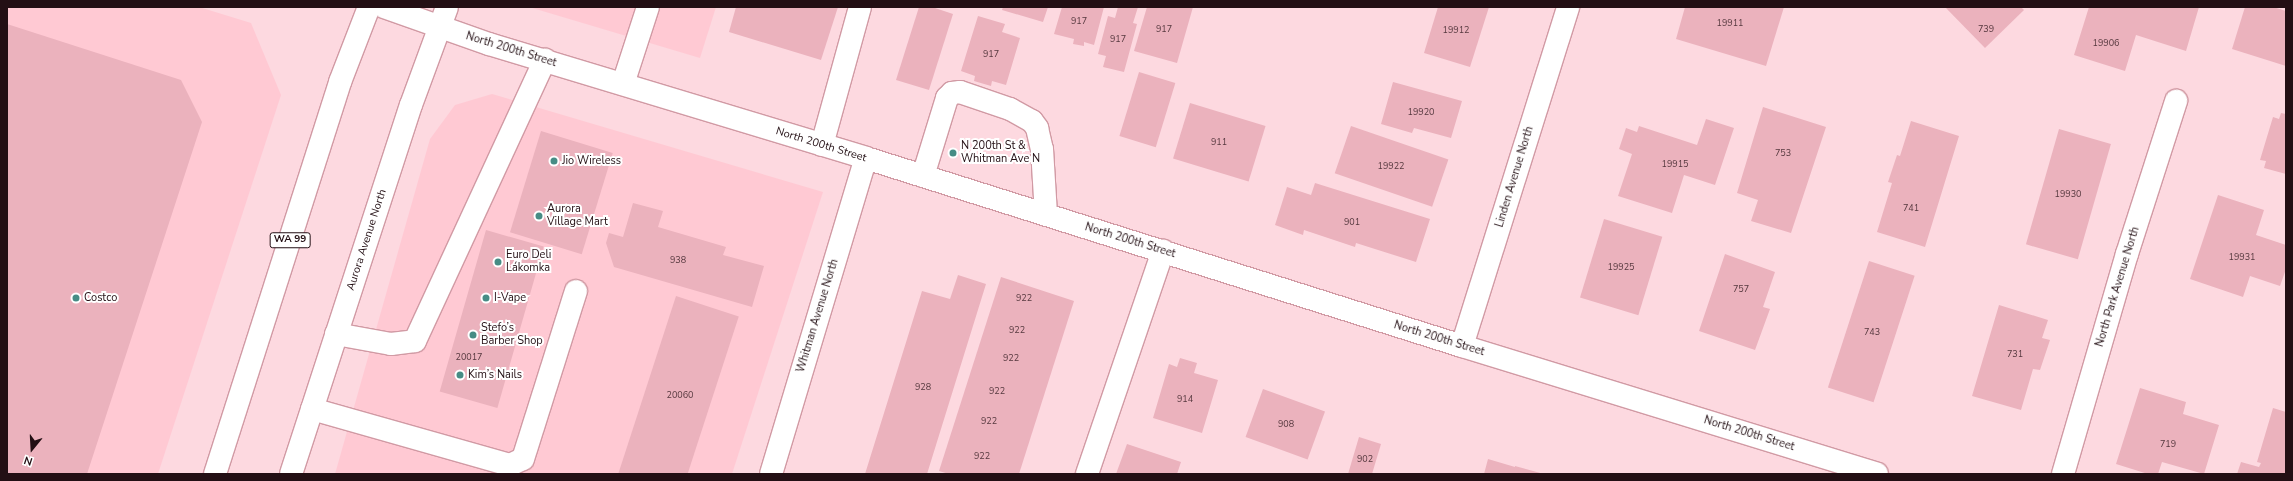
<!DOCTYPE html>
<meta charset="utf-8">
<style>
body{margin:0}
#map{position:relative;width:2293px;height:481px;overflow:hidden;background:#fdd9e0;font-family:"Nunito Sans",sans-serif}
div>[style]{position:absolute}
.built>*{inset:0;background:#ffc9d3}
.building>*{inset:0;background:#ebb2bd;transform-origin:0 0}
.roads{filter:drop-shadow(1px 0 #d19aa4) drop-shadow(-1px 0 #d19aa4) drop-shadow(0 1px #d19aa4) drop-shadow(0 -1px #d19aa4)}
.minor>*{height:22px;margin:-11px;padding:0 11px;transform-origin:11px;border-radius:11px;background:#fff}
.highway>*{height:22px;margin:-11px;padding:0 11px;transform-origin:11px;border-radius:11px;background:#fff}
.dots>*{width:11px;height:11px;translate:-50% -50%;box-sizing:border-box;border:2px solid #fff;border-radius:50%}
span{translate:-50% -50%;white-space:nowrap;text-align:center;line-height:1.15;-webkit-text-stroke:4px #fff;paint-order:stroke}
.number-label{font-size:9px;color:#55383e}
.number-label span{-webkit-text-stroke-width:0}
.shield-label span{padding:1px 3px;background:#fff;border:1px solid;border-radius:3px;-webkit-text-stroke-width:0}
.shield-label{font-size:10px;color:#230f14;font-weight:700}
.street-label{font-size:11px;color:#230f14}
.poi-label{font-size:11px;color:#230f14}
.left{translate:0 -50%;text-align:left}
.frame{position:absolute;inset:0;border:8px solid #230f14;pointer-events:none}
.north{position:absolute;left:12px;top:429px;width:40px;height:40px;-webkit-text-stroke:3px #fff;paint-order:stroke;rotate:198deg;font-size:11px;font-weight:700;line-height:16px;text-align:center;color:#230f14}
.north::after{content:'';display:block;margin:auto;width:14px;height:18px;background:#230f14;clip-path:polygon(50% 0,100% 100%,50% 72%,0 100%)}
</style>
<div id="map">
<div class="built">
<i style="clip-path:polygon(7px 7px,199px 7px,251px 23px,281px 95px,158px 474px,7px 474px)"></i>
<i style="clip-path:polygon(529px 7px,716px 7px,700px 58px)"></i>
<i style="clip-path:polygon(492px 94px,823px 192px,732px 474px,335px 474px,430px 139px,455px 105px)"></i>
</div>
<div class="building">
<i style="clip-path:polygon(736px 7px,838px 7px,821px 60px,729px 32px)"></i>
<i style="clip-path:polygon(919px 7px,932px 7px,953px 14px,929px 90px,896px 80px)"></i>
<i style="clip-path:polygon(1003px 7px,1048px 7px,1043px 22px,1002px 10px)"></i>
<i style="clip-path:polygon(1062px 7px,1104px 7px,1094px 45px,1084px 42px,1084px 46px,1073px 44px,1074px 39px,1054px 34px)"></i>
<i style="clip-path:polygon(1118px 7px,1138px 7px,1133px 23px,1137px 24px,1124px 72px,1103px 67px,1106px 56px,1098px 54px,1108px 16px,1115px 18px)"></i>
<i style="clip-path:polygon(1147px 7px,1193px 7px,1177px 63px,1134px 51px)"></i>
<i style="clip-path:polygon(1438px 7px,1489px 7px,1470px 67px,1424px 53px)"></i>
<i style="clip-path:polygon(1685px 7px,1784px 7px,1766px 66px,1676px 39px)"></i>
<i style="clip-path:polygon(1945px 7px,2021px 7px,2024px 10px,1985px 48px)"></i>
<i style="clip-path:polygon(2089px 7px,2199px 7px,2186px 51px,2136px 35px,2125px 71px,2074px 55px)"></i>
<i style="clip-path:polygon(2245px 7px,2273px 7px,2286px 11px,2286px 66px,2232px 49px)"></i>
<i style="clip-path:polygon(978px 16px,1005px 24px,1002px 32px,1020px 38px,1006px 85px,992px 81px,991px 86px,974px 81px,975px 76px,961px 71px)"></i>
<i style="clip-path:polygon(7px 24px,181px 80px,202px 122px,87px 474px,7px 474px)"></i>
<i style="left:1139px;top:72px;width:38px;height:67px;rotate:17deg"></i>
<i style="clip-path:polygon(1393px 82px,1462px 101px,1451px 138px,1414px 128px,1412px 133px,1381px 124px)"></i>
<i style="left:1190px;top:103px;width:79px;height:58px;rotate:17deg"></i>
<i style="clip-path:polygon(1763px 107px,1826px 127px,1791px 233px,1751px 221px,1758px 200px,1737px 193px)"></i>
<i style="clip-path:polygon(2281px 113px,2286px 114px,2286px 174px,2264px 168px,2266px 161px,2260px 160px,2273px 117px,2279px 119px)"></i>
<i style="clip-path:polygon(1706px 119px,1734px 128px,1715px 185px,1684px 175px,1672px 213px,1618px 196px,1632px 154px,1619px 149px,1626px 128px,1637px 132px,1639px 126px,1697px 145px)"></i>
<i style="clip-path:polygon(1911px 121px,1959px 136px,1925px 247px,1877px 232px,1892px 183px,1888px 182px,1897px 155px,1900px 156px)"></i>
<i style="left:1351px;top:126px;width:103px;height:50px;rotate:19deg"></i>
<i style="left:2059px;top:129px;width:54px;height:120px;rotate:16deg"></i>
<i style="left:541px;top:131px;width:75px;height:106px;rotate:17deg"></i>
<i style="clip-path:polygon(1315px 183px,1430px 219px,1416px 262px,1356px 243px,1355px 247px,1304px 230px,1303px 235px,1275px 225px,1287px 187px,1311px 195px)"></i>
<i style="clip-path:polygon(2218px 195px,2264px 210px,2256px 235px,2286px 245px,2286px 269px,2280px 286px,2250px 276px,2243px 297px,2190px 279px)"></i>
<i style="clip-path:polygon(633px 203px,663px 211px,658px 227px,726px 247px,723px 255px,764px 266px,752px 307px,614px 267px,606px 243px,609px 233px,623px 237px)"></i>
<i style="left:1604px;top:219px;width:61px;height:82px;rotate:17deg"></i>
<i style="left:486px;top:230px;width:60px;height:168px;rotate:16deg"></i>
<i style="clip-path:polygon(1725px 254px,1775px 272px,1763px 307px,1770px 309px,1755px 350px,1699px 331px)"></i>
<i style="left:1869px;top:261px;width:48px;height:133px;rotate:18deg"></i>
<i style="clip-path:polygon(958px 275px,986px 284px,927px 474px,865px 474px,922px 291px,950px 299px)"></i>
<i style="clip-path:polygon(1001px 277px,1074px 301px,1019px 474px,949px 474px,939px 471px)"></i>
<i style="left:676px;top:296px;width:66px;height:186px;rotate:18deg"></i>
<i style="clip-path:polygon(1999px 305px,2048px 320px,2042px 338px,2050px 340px,2040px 370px,2033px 369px,2021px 410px,1972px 396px)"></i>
<i style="clip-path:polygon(1180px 358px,1197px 363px,1194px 373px,1218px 380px,1202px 433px,1153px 418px,1169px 364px,1177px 367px)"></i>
<i style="clip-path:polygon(2140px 388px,2186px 402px,2183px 414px,2219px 425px,2204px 474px,2162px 462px,2158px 474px,2148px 474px,2116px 464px)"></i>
<i style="left:1263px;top:389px;width:66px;height:51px;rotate:20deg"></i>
<i style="clip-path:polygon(2273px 408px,2286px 412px,2286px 474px,2237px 474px,2241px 462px,2259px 467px,2261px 463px,2257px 462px)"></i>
<i style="clip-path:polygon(1359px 437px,1381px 444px,1372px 474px,1348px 474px)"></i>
<i style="clip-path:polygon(1127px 444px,1181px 462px,1177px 474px,1116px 474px)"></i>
<i style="clip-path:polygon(1488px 459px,1515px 467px,1515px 466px,1544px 474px,1484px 474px)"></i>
</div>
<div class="roads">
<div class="minor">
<i style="left:384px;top:7px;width:111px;rotate:19.4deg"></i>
<i style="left:489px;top:44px;width:394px;rotate:16.8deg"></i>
<i style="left:866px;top:158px;width:625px;rotate:17.51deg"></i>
<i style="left:1462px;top:346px;width:434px;rotate:17.1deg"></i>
<i style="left:623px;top:84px;width:81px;rotate:-72deg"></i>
<i style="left:822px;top:145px;width:143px;rotate:-74.6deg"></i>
<i style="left:923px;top:176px;width:82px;rotate:-72.9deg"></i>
<i style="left:947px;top:98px;width:7px;rotate:-45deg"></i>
<i style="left:952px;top:93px;width:8px;rotate:-7deg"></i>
<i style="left:960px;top:92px;width:53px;rotate:18.8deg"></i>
<i style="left:1010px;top:109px;width:25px;rotate:29deg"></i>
<i style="left:1032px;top:121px;width:9px;rotate:54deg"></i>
<i style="left:1037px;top:128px;width:22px;rotate:77deg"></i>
<i style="left:1042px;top:149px;width:66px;rotate:86.5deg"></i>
<i style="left:336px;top:334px;width:56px;rotate:10.3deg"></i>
<i style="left:391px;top:344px;width:24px;rotate:-7deg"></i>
<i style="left:415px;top:341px;width:310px;rotate:-65.2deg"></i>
<i style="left:1462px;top:346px;width:355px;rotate:-72.6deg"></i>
<i style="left:312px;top:409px;width:206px;rotate:15.8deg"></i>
<i style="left:510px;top:465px;width:14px;rotate:-25deg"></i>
<i style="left:523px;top:459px;width:176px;rotate:-72.5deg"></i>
<i style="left:771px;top:474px;width:330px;rotate:-73.3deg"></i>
<i style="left:1087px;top:474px;width:236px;rotate:-71.2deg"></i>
<i style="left:2063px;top:474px;width:229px;rotate:-73.8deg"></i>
<i style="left:2127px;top:254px;width:161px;rotate:-72.2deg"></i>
</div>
<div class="highway">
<i style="left:215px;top:474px;width:411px;rotate:-72.3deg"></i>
<i style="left:340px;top:82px;width:80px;rotate:-68.9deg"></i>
<i style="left:291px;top:474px;width:388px;rotate:-72deg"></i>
<i style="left:411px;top:105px;width:104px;rotate:-69.8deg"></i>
</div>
</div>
<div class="dots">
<i style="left:953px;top:153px;background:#468c85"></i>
<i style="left:554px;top:161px;background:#468c85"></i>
<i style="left:539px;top:216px;background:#468c85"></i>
<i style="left:498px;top:262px;background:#468c85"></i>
<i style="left:76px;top:298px;background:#468c85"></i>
<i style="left:486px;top:298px;background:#468c85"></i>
<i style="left:473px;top:335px;background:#468c85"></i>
<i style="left:460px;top:375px;background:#468c85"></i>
</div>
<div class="number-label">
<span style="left:1079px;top:21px">917</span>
<span style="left:1730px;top:23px">19911</span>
<span style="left:1164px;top:29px">917</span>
<span style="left:1986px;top:29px">739</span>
<span style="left:1456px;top:30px">19912</span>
<span style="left:1118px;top:39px">917</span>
<span style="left:2106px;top:43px">19906</span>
<span style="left:991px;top:54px">917</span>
<span style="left:1421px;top:112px">19920</span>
<span style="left:1219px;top:142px">911</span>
<span style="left:1783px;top:153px">753</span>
<span style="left:1675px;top:164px">19915</span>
<span style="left:1391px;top:166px">19922</span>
<span style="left:2068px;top:194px">19930</span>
<span style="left:1911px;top:208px">741</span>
<span style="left:1352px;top:222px">901</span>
<span style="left:2242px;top:257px">19931</span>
<span style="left:678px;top:260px">938</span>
<span style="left:1621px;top:267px">19925</span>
<span style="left:1741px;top:289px">757</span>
<span style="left:1024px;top:298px">922</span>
<span style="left:1017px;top:330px">922</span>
<span style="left:1872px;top:332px">743</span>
<span style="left:2015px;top:354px">731</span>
<span style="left:469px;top:357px">20017</span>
<span style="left:1011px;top:358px">922</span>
<span style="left:923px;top:387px">928</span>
<span style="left:997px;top:391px">922</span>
<span style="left:680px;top:395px">20060</span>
<span style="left:1185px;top:399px">914</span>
<span style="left:989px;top:421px">922</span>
<span style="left:1286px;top:424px">908</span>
<span style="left:2168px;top:444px">719</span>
<span style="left:982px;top:456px">922</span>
<span style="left:1365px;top:459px">902</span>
</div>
<div class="shield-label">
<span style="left:290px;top:240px">WA 99</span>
</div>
<div class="street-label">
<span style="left:511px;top:50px;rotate:17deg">North 200th Street</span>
<span style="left:821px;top:145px;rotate:17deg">North 200th Street</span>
<span style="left:1515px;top:177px;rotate:-73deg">Linden Avenue North</span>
<span style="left:367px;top:240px;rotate:-72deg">Aurora Avenue North</span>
<span style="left:1130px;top:241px;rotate:17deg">North 200th Street</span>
<span style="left:2118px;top:287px;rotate:-73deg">North Park Avenue North</span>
<span style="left:818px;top:316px;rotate:-73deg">Whitman Avenue North</span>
<span style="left:1439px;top:339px;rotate:17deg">North 200th Street</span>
<span style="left:1749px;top:434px;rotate:17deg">North 200th Street</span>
</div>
<div class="poi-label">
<span class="left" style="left:961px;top:153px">N 200th St &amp;<br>Whitman Ave N</span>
<span class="left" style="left:562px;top:161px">Jio Wireless</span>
<span class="left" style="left:547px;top:216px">Aurora<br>Village Mart</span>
<span class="left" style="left:506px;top:262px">Euro Deli<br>Lákomka</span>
<span class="left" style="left:84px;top:298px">Costco</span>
<span class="left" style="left:494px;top:298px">I-Vape</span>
<span class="left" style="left:481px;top:335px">Stefo’s<br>Barber Shop</span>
<span class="left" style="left:468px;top:375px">Kim’s Nails</span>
</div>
<div class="frame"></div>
<div class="north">N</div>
</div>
